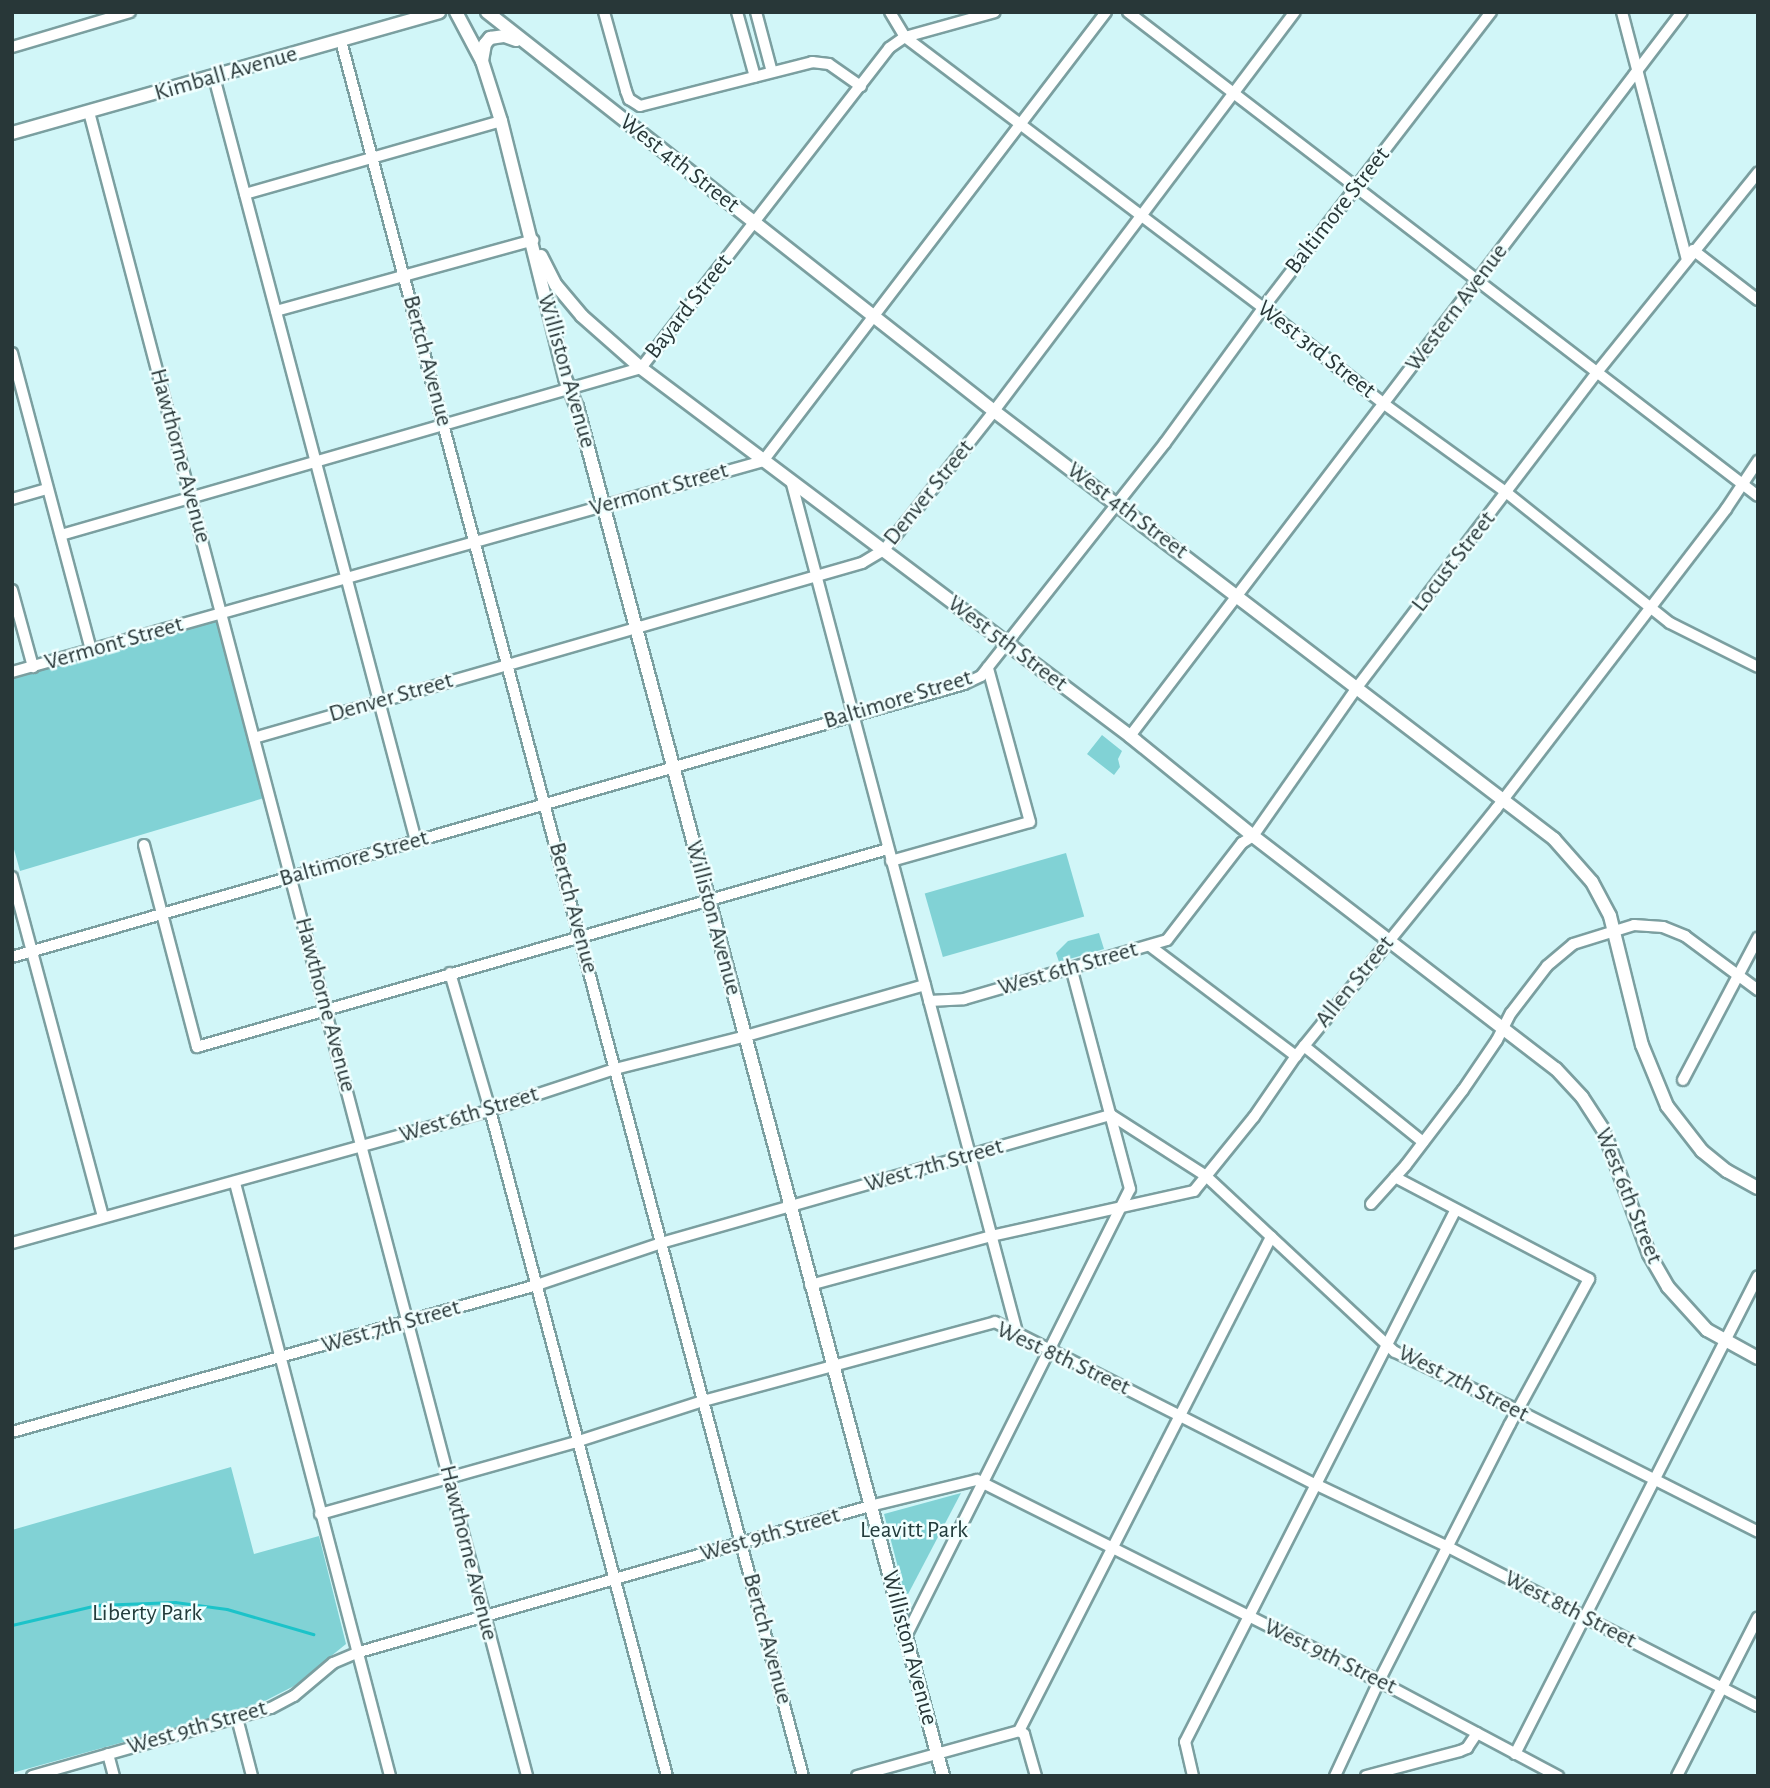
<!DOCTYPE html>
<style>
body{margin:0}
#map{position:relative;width:1770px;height:1788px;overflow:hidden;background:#d1f6f8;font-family:"Alegreya Sans",sans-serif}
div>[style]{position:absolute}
.green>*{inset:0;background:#81d2d5;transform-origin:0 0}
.stream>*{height:2.5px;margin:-1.25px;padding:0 1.25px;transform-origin:1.25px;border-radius:1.25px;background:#1cc3c9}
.roads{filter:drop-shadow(2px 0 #7b9fa0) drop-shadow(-2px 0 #7b9fa0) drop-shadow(0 2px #7b9fa0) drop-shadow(0 -2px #7b9fa0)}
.minor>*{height:10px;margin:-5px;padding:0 5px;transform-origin:5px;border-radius:5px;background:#fff}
.major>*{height:12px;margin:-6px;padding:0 6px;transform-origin:6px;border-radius:6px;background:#fff}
span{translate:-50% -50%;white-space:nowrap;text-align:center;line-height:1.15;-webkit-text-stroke:5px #f0ffff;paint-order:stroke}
.street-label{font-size:24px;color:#283738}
.park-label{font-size:24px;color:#233c3c}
.frame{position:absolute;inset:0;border:14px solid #283738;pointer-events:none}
</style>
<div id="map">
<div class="green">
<i style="clip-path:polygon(216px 621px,264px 798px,20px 871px,12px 842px,12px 679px)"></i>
<i style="clip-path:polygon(1102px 735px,1122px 751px,1118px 759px,1120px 767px,1114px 775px,1087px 754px)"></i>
<i style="left:1066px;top:853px;width:66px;height:147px;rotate:74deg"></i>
<i style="clip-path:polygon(1099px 933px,1104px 949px,1059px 962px,1056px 953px,1068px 941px)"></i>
<i style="clip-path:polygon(231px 1467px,254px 1554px,319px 1536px,346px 1644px,294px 1686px,257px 1705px,12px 1773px,12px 1530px)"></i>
<i style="clip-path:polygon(961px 1493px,906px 1598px,884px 1514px)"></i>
</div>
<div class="stream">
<i style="left:12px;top:1625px;width:87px;rotate:-13.2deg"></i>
<i style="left:97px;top:1605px;width:78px;rotate:-2.2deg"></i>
<i style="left:175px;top:1602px;width:52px;rotate:7.7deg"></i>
<i style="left:227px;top:1609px;width:90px;rotate:16.2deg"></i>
</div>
<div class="roads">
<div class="minor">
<i style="left:604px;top:12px;width:82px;rotate:74.4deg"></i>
<i style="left:626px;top:91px;width:9px;rotate:69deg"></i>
<i style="left:629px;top:99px;width:13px;rotate:32deg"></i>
<i style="left:640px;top:106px;width:178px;rotate:-14.3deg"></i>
<i style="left:812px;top:62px;width:17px;rotate:7deg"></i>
<i style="left:829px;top:64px;width:39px;rotate:35deg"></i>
<i style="left:737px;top:12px;width:67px;rotate:74.5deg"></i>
<i style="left:756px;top:12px;width:62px;rotate:75.1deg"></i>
<i style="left:890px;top:12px;width:29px;rotate:59deg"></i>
<i style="left:905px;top:37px;width:449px;rotate:37.1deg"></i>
<i style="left:1263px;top:308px;width:154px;rotate:38.4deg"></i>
<i style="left:1384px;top:404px;width:152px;rotate:35.9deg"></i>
<i style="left:1507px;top:493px;width:208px;rotate:38.6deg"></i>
<i style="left:1670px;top:623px;width:98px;rotate:26.6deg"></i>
<i style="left:1128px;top:12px;width:794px;rotate:37.53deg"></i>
<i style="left:1622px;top:12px;width:255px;rotate:75.3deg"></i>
<i style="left:341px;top:41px;width:1795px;rotate:75.09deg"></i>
<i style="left:12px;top:47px;width:123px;rotate:-16.5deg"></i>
<i style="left:214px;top:77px;width:790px;rotate:75.19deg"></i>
<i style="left:89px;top:112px;width:1721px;rotate:75.25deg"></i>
<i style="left:245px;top:194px;width:266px;rotate:-15.9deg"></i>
<i style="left:1693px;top:250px;width:82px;rotate:37.6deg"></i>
<i style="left:276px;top:311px;width:267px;rotate:-15.4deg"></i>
<i style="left:12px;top:353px;width:307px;rotate:75.1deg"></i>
<i style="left:792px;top:484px;width:877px;rotate:75.14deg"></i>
<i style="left:12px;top:499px;width:37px;rotate:-16deg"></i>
<i style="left:61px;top:535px;width:604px;rotate:-16.06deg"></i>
<i style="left:641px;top:368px;width:405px;rotate:-52.2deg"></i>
<i style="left:889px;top:48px;width:19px;rotate:-35deg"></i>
<i style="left:905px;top:37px;width:93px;rotate:-15.5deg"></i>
<i style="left:12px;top:590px;width:80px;rotate:74.7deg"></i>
<i style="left:12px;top:672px;width:780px;rotate:-15.69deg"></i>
<i style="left:763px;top:461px;width:565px;rotate:-52.62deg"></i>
<i style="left:1130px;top:736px;width:910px;rotate:-52.68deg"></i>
<i style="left:254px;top:738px;width:633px;rotate:-16.06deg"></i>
<i style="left:862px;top:563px;width:26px;rotate:-31deg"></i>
<i style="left:884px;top:550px;width:177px;rotate:-51.6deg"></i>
<i style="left:994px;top:411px;width:500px;rotate:-53deg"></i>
<i style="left:144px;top:845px;width:209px;rotate:75.3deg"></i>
<i style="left:197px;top:1047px;width:719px;rotate:-15.99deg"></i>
<i style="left:891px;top:861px;width:144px;rotate:-15.7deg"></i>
<i style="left:1030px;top:822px;width:160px;rotate:-105.3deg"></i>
<i style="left:12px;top:877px;width:352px;rotate:75deg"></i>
<i style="left:1150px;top:946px;width:183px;rotate:37deg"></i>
<i style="left:12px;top:957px;width:990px;rotate:-16deg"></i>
<i style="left:964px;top:684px;width:19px;rotate:-25deg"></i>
<i style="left:981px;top:676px;width:297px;rotate:-51.7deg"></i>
<i style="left:1165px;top:443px;width:167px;rotate:-54deg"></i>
<i style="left:1263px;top:308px;width:374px;rotate:-52.4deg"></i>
<i style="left:450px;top:973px;width:143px;rotate:73.7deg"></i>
<i style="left:490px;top:1110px;width:689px;rotate:75.12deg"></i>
<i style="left:929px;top:1001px;width:35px;rotate:-3deg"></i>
<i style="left:964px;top:999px;width:211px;rotate:-16.2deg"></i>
<i style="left:1167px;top:940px;width:123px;rotate:-52.3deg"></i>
<i style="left:1242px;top:843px;width:13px;rotate:-32deg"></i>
<i style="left:1253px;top:836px;width:183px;rotate:-55deg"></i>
<i style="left:1358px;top:686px;width:396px;rotate:-52.7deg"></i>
<i style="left:1598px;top:371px;width:255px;rotate:-51.1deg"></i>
<i style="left:1304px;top:1046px;width:153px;rotate:38.9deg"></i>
<i style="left:1683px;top:1080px;width:161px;rotate:-62.2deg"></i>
<i style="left:235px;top:1183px;width:613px;rotate:75.35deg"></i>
<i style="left:1371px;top:1204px;width:52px;rotate:-48.1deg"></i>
<i style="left:1406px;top:1165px;width:94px;rotate:-52.8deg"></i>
<i style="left:1463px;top:1090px;width:60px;rotate:-55.8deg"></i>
<i style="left:1497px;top:1040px;width:30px;rotate:-63deg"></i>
<i style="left:1511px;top:1013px;width:59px;rotate:-52.5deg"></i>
<i style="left:1547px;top:966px;width:34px;rotate:-40deg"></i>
<i style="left:1573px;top:944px;width:64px;rotate:-17.3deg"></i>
<i style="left:1634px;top:925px;width:29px;rotate:4deg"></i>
<i style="left:1663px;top:927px;width:24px;rotate:22deg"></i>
<i style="left:1685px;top:936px;width:91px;rotate:36.5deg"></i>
<i style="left:12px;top:1243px;width:496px;rotate:-15.5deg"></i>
<i style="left:490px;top:1110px;width:132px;rotate:-18.2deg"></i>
<i style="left:615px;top:1069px;width:135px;rotate:-14.1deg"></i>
<i style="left:746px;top:1036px;width:186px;rotate:-15.9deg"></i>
<i style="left:810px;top:1285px;width:188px;rotate:-15.1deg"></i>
<i style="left:991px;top:1236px;width:208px;rotate:-12.5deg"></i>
<i style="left:1194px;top:1191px;width:95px;rotate:-51deg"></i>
<i style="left:1254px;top:1117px;width:74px;rotate:-55.5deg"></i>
<i style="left:1296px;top:1056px;width:318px;rotate:-51deg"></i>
<i style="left:1496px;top:809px;width:378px;rotate:-52.5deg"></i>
<i style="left:1726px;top:509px;width:58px;rotate:-56.3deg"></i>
<i style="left:12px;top:1432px;width:545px;rotate:-15.64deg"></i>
<i style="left:537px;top:1285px;width:131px;rotate:-18.7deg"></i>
<i style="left:661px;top:1243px;width:468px;rotate:-15.9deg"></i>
<i style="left:1111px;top:1115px;width:113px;rotate:32.7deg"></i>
<i style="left:1206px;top:1176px;width:258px;rotate:43deg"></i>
<i style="left:1395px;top:1352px;width:135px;rotate:25.4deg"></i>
<i style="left:1517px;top:1410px;width:270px;rotate:26.8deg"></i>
<i style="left:320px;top:1514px;width:269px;rotate:-15.7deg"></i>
<i style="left:579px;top:1441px;width:130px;rotate:-17.9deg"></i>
<i style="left:703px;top:1401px;width:302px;rotate:-15.1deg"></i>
<i style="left:995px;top:1322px;width:359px;rotate:26.9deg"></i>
<i style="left:1315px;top:1484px;width:147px;rotate:25.3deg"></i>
<i style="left:1448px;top:1547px;width:348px;rotate:27.2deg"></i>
<i style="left:906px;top:1636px;width:500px;rotate:-63.4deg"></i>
<i style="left:1130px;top:1189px;width:229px;rotate:-104.9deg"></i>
<i style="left:237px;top:1718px;width:60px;rotate:75.5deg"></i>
<i style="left:1019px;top:1731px;width:555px;rotate:-62.97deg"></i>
<i style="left:1019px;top:1731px;width:6px;rotate:31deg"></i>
<i style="left:1024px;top:1734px;width:44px;rotate:74.1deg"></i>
<i style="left:108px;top:1754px;width:23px;rotate:75deg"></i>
<i style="left:1515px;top:1754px;width:536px;rotate:-63.05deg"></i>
<i style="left:32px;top:1776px;width:248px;rotate:-15.9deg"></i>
<i style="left:271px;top:1708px;width:26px;rotate:-28deg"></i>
<i style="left:294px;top:1696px;width:51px;rotate:-40.2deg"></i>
<i style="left:333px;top:1663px;width:25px;rotate:-23deg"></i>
<i style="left:356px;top:1653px;width:535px;rotate:-15.96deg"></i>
<i style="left:870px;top:1506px;width:110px;rotate:-13.7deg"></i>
<i style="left:977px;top:1480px;width:449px;rotate:26.6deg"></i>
<i style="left:1379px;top:1681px;width:203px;rotate:28deg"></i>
<i style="left:857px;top:1776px;width:168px;rotate:-15.5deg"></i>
<i style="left:1193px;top:1776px;width:35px;rotate:-103deg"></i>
<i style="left:1185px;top:1742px;width:596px;rotate:-63.05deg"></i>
<i style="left:1335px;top:1776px;width:105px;rotate:-65.1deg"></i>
<i style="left:1379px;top:1681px;width:288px;rotate:-63deg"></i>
<i style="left:1510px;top:1424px;width:165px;rotate:-61.4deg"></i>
<i style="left:1589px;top:1279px;width:219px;rotate:-152.3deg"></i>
<i style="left:1366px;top:1776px;width:97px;rotate:-14.9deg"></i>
<i style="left:1460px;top:1751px;width:8px;rotate:-23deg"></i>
<i style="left:1467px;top:1748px;width:18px;rotate:-56deg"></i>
<i style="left:1677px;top:1776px;width:178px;rotate:-63deg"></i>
</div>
<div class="major">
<i style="left:456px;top:12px;width:55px;rotate:62deg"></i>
<i style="left:482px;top:61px;width:63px;rotate:72.4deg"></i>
<i style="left:501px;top:121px;width:265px;rotate:76deg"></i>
<i style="left:565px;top:378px;width:31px;rotate:68deg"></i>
<i style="left:577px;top:407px;width:1417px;rotate:75.03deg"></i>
<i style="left:487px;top:12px;width:645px;rotate:38.2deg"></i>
<i style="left:994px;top:411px;width:705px;rotate:37.39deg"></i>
<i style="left:1554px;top:839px;width:57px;rotate:48.5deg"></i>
<i style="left:1592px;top:882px;width:38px;rotate:62deg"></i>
<i style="left:1610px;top:916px;width:133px;rotate:76.1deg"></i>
<i style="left:1642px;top:1045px;width:66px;rotate:67.7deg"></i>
<i style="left:1667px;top:1106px;width:57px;rotate:52.1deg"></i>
<i style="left:1702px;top:1151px;width:32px;rotate:39deg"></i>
<i style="left:1727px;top:1171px;width:35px;rotate:29deg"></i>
<i style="left:482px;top:61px;width:17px;rotate:-80deg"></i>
<i style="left:485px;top:44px;width:8px;rotate:-50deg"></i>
<i style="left:490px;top:38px;width:15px;rotate:-8deg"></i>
<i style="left:505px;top:36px;width:12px;rotate:20deg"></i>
<i style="left:12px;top:133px;width:444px;rotate:-15.8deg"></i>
<i style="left:541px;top:256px;width:33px;rotate:63deg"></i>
<i style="left:556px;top:285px;width:40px;rotate:50deg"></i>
<i style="left:582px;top:316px;width:79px;rotate:41.4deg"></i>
<i style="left:641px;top:368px;width:612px;rotate:36.96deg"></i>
<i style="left:1130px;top:736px;width:159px;rotate:39.1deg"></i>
<i style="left:1253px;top:836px;width:382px;rotate:37.6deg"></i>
<i style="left:1556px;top:1069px;width:38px;rotate:47deg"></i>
<i style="left:1582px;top:1097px;width:38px;rotate:57deg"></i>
<i style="left:1603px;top:1129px;width:133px;rotate:69.8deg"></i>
<i style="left:1649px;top:1254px;width:38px;rotate:60deg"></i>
<i style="left:1668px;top:1287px;width:58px;rotate:47.8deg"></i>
<i style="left:1707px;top:1330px;width:58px;rotate:28.8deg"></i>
</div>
</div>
<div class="street-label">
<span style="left:226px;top:74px;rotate:-16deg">Kimball Avenue</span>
<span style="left:679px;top:164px;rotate:38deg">West 4th Street</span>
<span style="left:1338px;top:211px;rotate:-52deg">Baltimore Street</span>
<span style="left:689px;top:307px;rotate:-52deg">Bayard Street</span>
<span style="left:1457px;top:308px;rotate:-53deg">Western Avenue</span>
<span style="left:1316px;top:350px;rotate:38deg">West 3rd Street</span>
<span style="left:427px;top:361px;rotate:75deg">Bertch Avenue</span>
<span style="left:566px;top:371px;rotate:74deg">Williston Avenue</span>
<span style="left:180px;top:456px;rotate:75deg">Hawthorne Avenue</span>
<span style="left:659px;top:490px;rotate:-16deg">Vermont Street</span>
<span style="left:929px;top:493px;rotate:-51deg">Denver Street</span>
<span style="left:1127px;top:511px;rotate:37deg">West 4th Street</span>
<span style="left:1454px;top:562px;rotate:-52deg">Locust Street</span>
<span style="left:114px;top:644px;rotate:-16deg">Vermont Street</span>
<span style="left:1007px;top:644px;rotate:37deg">West 5th Street</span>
<span style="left:391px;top:698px;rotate:-16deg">Denver Street</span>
<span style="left:898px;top:700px;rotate:-17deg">Baltimore Street</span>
<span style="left:354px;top:859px;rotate:-16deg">Baltimore Street</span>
<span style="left:573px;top:908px;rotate:75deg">Bertch Avenue</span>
<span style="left:713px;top:918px;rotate:75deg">Williston Avenue</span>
<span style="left:1068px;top:969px;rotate:-16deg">West 6th Street</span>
<span style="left:1355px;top:982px;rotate:-51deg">Allen Street</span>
<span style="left:325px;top:1005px;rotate:75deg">Hawthorne Avenue</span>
<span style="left:469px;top:1115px;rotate:-17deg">West 6th Street</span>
<span style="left:934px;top:1166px;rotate:-16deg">West 7th Street</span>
<span style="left:1628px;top:1196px;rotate:68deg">West 6th Street</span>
<span style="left:391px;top:1327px;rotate:-16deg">West 7th Street</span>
<span style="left:1063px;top:1359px;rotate:25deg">West 8th Street</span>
<span style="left:1463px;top:1384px;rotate:27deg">West 7th Street</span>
<span style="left:770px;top:1535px;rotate:-16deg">West 9th Street</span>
<span style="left:468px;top:1553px;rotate:76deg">Hawthorne Avenue</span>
<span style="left:1570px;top:1610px;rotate:27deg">West 8th Street</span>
<span style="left:767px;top:1639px;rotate:75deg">Bertch Avenue</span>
<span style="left:909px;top:1648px;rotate:75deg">Williston Avenue</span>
<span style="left:1330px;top:1657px;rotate:26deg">West 9th Street</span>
<span style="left:197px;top:1728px;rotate:-16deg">West 9th Street</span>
</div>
<div class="park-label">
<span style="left:914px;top:1531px">Leavitt Park</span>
<span style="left:147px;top:1614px">Liberty Park</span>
</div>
<div class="frame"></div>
</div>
